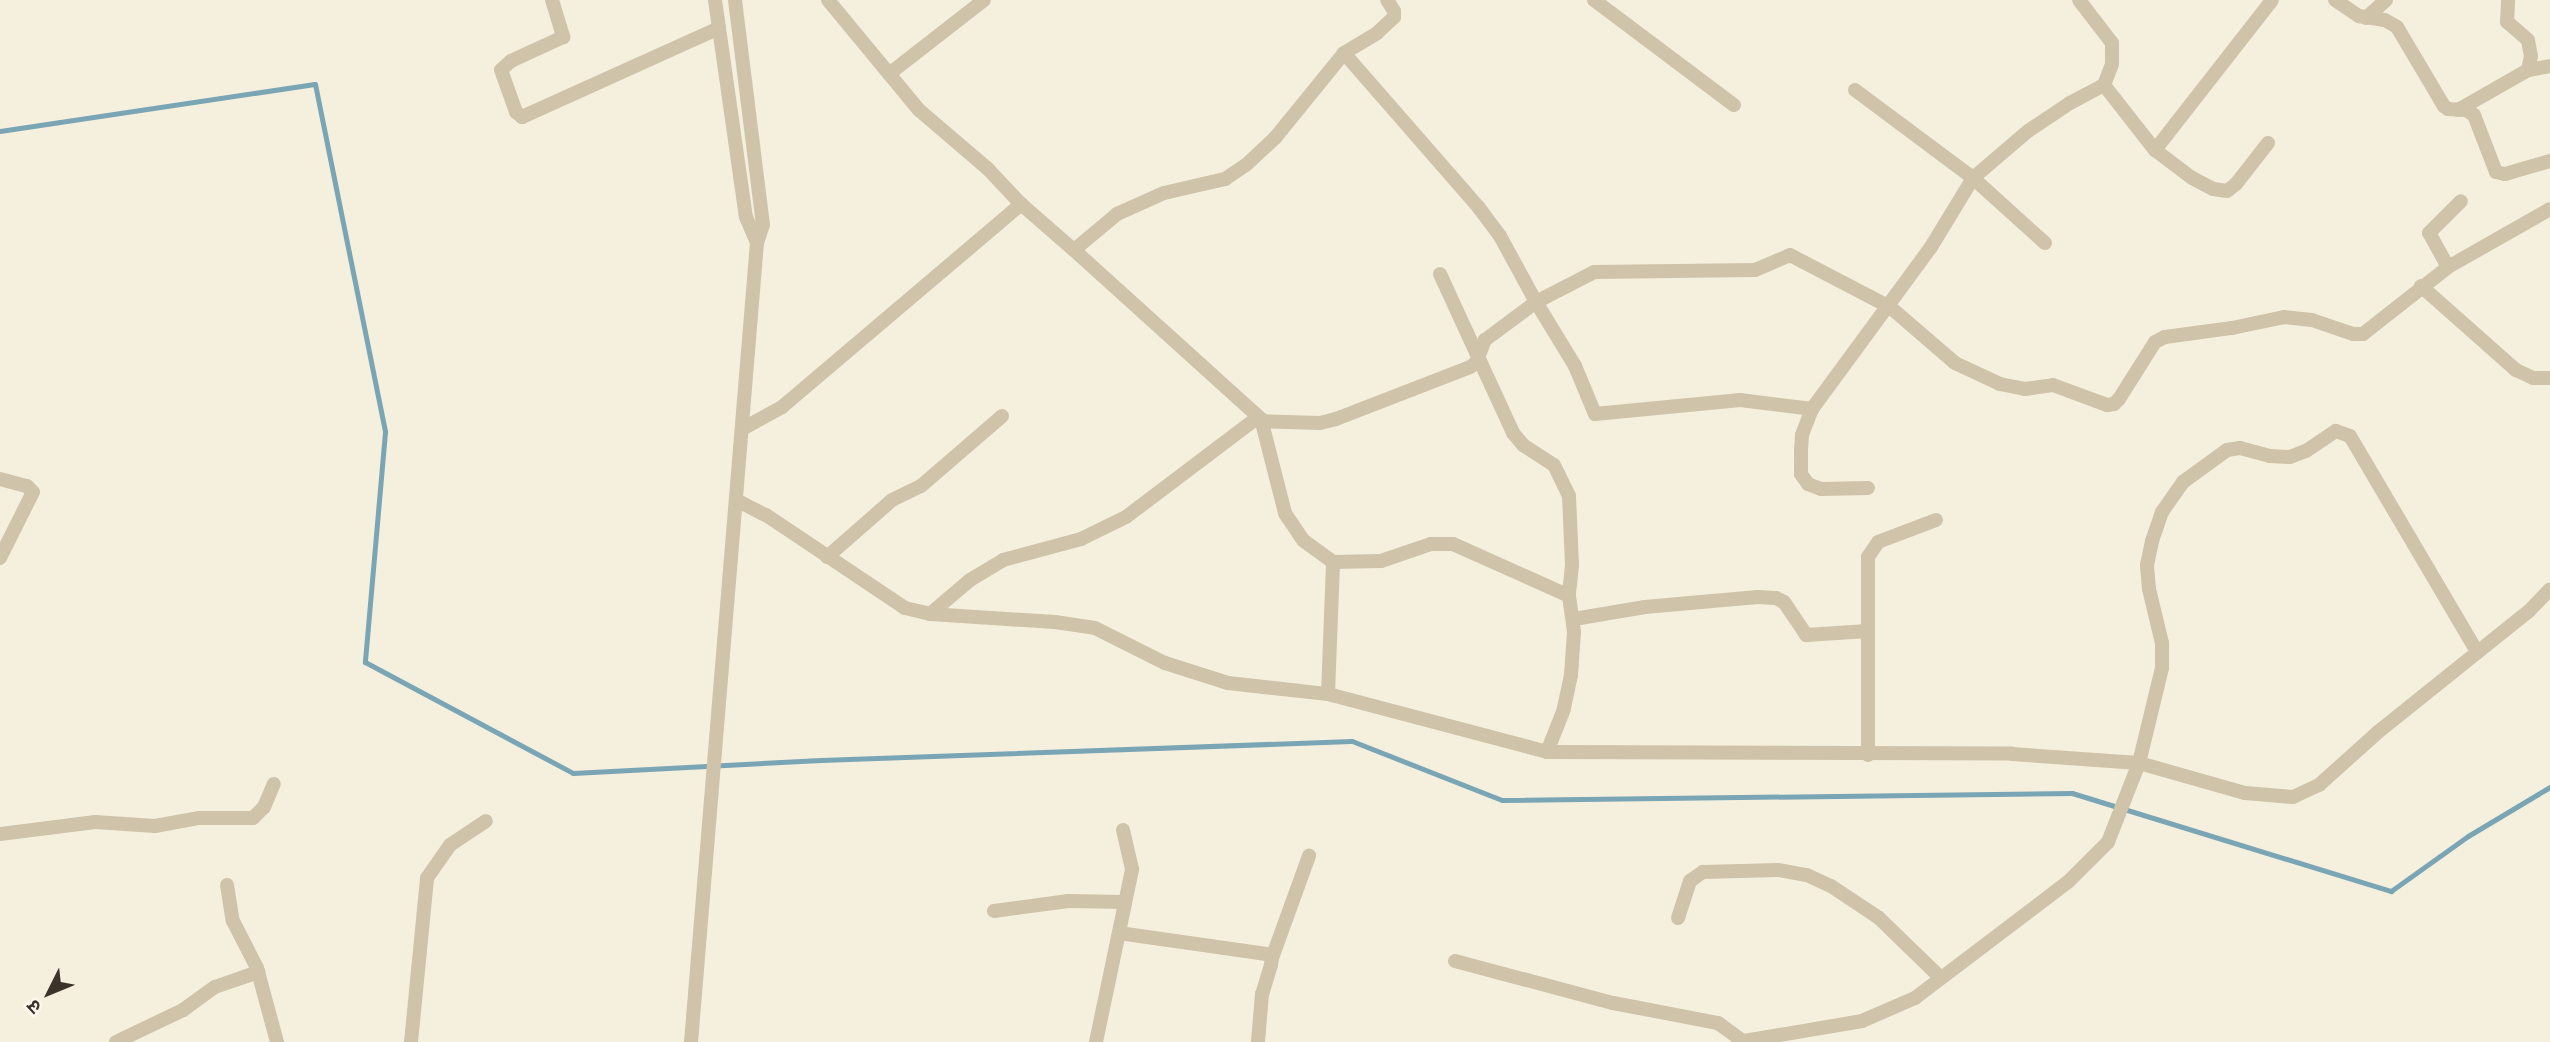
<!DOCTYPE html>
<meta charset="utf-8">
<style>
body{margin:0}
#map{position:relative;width:2550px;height:1042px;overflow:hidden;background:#f5f0de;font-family:"Public Sans","Noto Sans Devanagari",sans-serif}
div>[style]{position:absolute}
.stream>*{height:5px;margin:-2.5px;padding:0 2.5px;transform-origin:2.5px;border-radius:2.5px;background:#7aa5b5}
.street>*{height:14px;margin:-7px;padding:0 7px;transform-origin:7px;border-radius:7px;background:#cfc3a9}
span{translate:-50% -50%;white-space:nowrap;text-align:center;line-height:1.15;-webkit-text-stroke:5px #fcf8ec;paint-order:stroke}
.north{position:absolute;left:14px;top:958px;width:70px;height:70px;-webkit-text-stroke:5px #fcf8ec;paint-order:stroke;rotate:227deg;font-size:19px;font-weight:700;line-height:28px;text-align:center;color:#3b3329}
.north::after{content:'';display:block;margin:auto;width:24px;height:32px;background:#3b3329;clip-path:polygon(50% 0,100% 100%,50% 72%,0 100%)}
</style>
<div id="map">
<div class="stream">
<i style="left:0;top:131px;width:318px;rotate:-8.5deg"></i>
<i style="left:315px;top:84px;width:355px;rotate:78.6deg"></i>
<i style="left:385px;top:432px;width:231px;rotate:95deg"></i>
<i style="left:365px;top:662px;width:236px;rotate:28.1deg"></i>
<i style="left:573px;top:773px;width:248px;rotate:-3deg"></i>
<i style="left:821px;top:760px;width:531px;rotate:-2.05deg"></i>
<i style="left:1352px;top:741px;width:161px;rotate:21.5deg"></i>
<i style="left:1502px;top:800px;width:570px;rotate:-0.7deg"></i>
<i style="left:2072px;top:793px;width:334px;rotate:17.1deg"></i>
<i style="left:2391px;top:891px;width:95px;rotate:-35.5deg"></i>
<i style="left:2468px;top:836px;width:96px;rotate:-30.9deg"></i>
</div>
<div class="street">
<i style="left:552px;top:0;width:39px;rotate:73deg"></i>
<i style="left:563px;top:37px;width:57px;rotate:155.2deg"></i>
<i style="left:511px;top:61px;width:13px;rotate:138deg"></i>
<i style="left:501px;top:70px;width:45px;rotate:70.3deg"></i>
<i style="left:516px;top:112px;width:8px;rotate:40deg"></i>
<i style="left:522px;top:117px;width:216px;rotate:-24.3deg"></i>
<i style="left:715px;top:0;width:219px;rotate:81.9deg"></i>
<i style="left:746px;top:217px;width:28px;rotate:67deg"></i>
<i style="left:828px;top:0;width:143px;rotate:50.4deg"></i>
<i style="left:919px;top:110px;width:91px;rotate:40.5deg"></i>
<i style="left:988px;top:169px;width:48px;rotate:46.7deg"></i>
<i style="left:1021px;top:204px;width:70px;rotate:41deg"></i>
<i style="left:1594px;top:0;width:175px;rotate:36.9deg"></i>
<i style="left:2335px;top:0;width:29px;rotate:34deg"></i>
<i style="left:2359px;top:16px;width:26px;rotate:9deg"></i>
<i style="left:2385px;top:20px;width:14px;rotate:30deg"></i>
<i style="left:2397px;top:27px;width:92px;rotate:59.3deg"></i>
<i style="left:2444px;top:106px;width:5px;rotate:37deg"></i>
<i style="left:2448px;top:109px;width:18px;rotate:3deg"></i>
<i style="left:2466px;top:110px;width:9px;rotate:32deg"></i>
<i style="left:2474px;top:115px;width:61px;rotate:68.9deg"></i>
<i style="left:2496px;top:172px;width:9px;rotate:13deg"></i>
<i style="left:2505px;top:174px;width:47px;rotate:-16.1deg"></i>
<i style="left:2366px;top:18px;width:27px;rotate:-42deg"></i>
<i style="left:1344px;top:53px;width:39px;rotate:-31deg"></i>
<i style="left:1377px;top:33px;width:23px;rotate:-43deg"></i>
<i style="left:1394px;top:17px;width:6px;rotate:-90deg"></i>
<i style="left:1394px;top:11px;width:13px;rotate:-122deg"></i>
<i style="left:2528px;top:70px;width:22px;rotate:-10deg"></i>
<i style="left:889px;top:74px;width:120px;rotate:-37.9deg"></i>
<i style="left:2104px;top:85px;width:83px;rotate:51.9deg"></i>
<i style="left:1855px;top:90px;width:147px;rotate:36.7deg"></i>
<i style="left:1973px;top:178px;width:97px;rotate:42.1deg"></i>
<i style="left:2458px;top:110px;width:81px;rotate:-29.7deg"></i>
<i style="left:2528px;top:70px;width:14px;rotate:-78deg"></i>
<i style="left:2531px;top:56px;width:16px;rotate:-101deg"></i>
<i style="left:2528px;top:40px;width:28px;rotate:-139deg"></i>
<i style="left:2507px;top:22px;width:22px;rotate:-87deg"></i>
<i style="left:2268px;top:143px;width:52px;rotate:128deg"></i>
<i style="left:2236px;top:184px;width:11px;rotate:142deg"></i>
<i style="left:2227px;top:191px;width:14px;rotate:-172deg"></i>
<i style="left:2213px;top:189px;width:24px;rotate:-152deg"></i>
<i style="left:2192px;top:178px;width:46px;rotate:-142.9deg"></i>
<i style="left:2155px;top:150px;width:190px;rotate:-52deg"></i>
<i style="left:2448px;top:267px;width:39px;rotate:-119deg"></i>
<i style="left:2429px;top:233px;width:45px;rotate:-45deg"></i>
<i style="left:1440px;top:274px;width:175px;rotate:65.3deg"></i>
<i style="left:1513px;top:433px;width:16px;rotate:50deg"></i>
<i style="left:1523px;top:445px;width:37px;rotate:33deg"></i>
<i style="left:1554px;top:465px;width:34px;rotate:64deg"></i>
<i style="left:1569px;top:496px;width:69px;rotate:87.5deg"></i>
<i style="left:1572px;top:565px;width:31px;rotate:96deg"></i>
<i style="left:1569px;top:596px;width:36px;rotate:82deg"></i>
<i style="left:1574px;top:632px;width:43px;rotate:94deg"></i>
<i style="left:1571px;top:675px;width:35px;rotate:102deg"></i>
<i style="left:1564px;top:709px;width:46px;rotate:111.6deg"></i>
<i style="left:2421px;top:286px;width:127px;rotate:41.5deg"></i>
<i style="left:2516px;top:370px;width:19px;rotate:25deg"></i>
<i style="left:2533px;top:378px;width:17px"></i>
<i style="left:742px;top:429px;width:46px;rotate:-28.8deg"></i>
<i style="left:782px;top:407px;width:314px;rotate:-40.3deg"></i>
<i style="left:0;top:479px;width:28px;rotate:15deg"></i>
<i style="left:27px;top:486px;width:8px;rotate:45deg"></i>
<i style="left:33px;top:492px;width:74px;rotate:116.6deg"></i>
<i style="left:1868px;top:488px;width:47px;rotate:178.8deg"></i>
<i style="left:1821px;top:489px;width:14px;rotate:-159deg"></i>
<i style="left:1808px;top:484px;width:12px;rotate:-125deg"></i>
<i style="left:1801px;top:474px;width:24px;rotate:-90deg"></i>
<i style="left:1801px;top:450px;width:15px;rotate:-86deg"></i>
<i style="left:1802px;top:435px;width:28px;rotate:-69deg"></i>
<i style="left:1812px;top:409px;width:201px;rotate:-53.7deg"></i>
<i style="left:1931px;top:247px;width:81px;rotate:-58.7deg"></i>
<i style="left:1973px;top:178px;width:72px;rotate:-40.5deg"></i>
<i style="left:2028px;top:131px;width:50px;rotate:-33.7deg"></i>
<i style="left:2070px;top:103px;width:38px;rotate:-28deg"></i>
<i style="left:2104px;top:85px;width:22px;rotate:-69deg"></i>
<i style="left:2112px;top:64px;width:21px;rotate:-90deg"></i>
<i style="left:2112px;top:43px;width:54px;rotate:-127.5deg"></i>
<i style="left:736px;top:500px;width:34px;rotate:27deg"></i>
<i style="left:766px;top:515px;width:167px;rotate:33.8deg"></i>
<i style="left:905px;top:608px;width:26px;rotate:13deg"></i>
<i style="left:930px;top:614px;width:125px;rotate:3.7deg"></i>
<i style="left:1055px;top:622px;width:40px;rotate:8.5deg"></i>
<i style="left:1095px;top:628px;width:78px;rotate:26.6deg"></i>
<i style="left:1165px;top:663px;width:66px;rotate:17.6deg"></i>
<i style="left:1228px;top:683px;width:101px;rotate:6.3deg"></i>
<i style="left:1328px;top:694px;width:227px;rotate:14.8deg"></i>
<i style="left:1547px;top:752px;width:465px;rotate:0.2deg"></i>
<i style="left:2012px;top:754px;width:127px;rotate:4.1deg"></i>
<i style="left:2139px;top:763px;width:110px;rotate:15.8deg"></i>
<i style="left:2245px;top:793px;width:48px;rotate:4.8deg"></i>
<i style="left:2293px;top:797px;width:29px;rotate:-25deg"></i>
<i style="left:2319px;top:785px;width:79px;rotate:-41.9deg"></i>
<i style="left:2378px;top:732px;width:193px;rotate:-38.7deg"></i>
<i style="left:2529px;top:611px;width:30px;rotate:-46deg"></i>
<i style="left:827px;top:557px;width:86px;rotate:-41.2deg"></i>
<i style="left:892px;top:500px;width:32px;rotate:-26deg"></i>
<i style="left:921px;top:486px;width:107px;rotate:-40.8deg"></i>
<i style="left:1333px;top:562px;width:48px;rotate:-1.2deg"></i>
<i style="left:1381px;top:561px;width:53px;rotate:-18.8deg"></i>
<i style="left:1431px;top:544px;width:22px"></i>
<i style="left:1453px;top:544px;width:127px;rotate:24.1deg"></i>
<i style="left:930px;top:614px;width:52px;rotate:-40.4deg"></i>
<i style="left:970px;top:580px;width:39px;rotate:-31deg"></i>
<i style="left:1003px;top:560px;width:81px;rotate:-15.1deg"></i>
<i style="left:1081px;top:539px;width:50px;rotate:-26.1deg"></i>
<i style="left:1126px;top:517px;width:159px;rotate:-37.1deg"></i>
<i style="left:1253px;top:421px;width:67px;rotate:1.7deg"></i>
<i style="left:1320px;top:423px;width:16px;rotate:-14deg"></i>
<i style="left:1336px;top:419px;width:144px;rotate:-21.2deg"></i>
<i style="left:1470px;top:367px;width:7px;rotate:-34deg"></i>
<i style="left:1476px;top:363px;width:25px;rotate:-69deg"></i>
<i style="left:1485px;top:340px;width:64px;rotate:-36.7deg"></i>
<i style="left:1536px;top:302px;width:75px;rotate:58.6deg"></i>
<i style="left:1575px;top:366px;width:52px;rotate:67.4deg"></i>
<i style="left:1595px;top:414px;width:146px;rotate:-5.5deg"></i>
<i style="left:1740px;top:400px;width:73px;rotate:7.1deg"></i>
<i style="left:1574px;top:619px;width:72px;rotate:-9.6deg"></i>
<i style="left:1645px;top:607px;width:113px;rotate:-5.1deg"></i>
<i style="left:1758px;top:597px;width:18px;rotate:3deg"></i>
<i style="left:1776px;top:598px;width:9px;rotate:27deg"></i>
<i style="left:1784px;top:602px;width:40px;rotate:56deg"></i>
<i style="left:1806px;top:635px;width:62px;rotate:-3.7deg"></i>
<i style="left:1328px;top:694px;width:132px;rotate:-87.8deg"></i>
<i style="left:1333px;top:562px;width:37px;rotate:-144deg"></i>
<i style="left:1303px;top:540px;width:32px;rotate:-124deg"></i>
<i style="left:1285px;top:513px;width:97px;rotate:-104.3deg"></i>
<i style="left:1261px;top:419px;width:252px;rotate:-137.9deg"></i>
<i style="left:1074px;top:250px;width:56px;rotate:-39.9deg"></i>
<i style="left:1117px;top:214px;width:51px;rotate:-24.1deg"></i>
<i style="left:1164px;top:193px;width:63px;rotate:-12.9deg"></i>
<i style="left:1225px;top:179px;width:25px;rotate:-34deg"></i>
<i style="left:1246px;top:165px;width:40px;rotate:-43deg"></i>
<i style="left:1275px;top:138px;width:109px;rotate:-50.9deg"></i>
<i style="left:1344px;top:53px;width:206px;rotate:48.9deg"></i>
<i style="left:1479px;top:208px;width:35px;rotate:53deg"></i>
<i style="left:1500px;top:236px;width:75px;rotate:61.4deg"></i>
<i style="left:1536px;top:302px;width:65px;rotate:-27.3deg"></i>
<i style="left:1594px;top:272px;width:161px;rotate:-0.7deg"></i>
<i style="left:1755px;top:270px;width:38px;rotate:-23deg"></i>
<i style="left:1790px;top:255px;width:113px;rotate:27.5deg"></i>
<i style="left:1890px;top:307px;width:86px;rotate:40.7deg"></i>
<i style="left:1955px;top:363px;width:50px;rotate:25deg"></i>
<i style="left:2000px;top:384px;width:25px;rotate:11deg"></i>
<i style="left:2025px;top:389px;width:28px;rotate:-8deg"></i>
<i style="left:2053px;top:385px;width:58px;rotate:20.3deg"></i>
<i style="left:2107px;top:405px;width:7px;rotate:-8deg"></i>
<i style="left:2114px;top:404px;width:7px;rotate:-45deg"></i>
<i style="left:2119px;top:399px;width:67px;rotate:-57.7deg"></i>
<i style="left:2155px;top:342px;width:11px;rotate:-27deg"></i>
<i style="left:2165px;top:337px;width:68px;rotate:-7.7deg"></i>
<i style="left:2232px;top:328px;width:53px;rotate:-11.9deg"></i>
<i style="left:2284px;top:317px;width:28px;rotate:6deg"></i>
<i style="left:2312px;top:320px;width:43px;rotate:18.9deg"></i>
<i style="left:2353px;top:334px;width:10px"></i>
<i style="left:2363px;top:334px;width:108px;rotate:-38.2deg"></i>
<i style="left:2448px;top:267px;width:117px;rotate:-29.6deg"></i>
<i style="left:1868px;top:755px;width:198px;rotate:-90deg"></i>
<i style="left:1868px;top:557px;width:18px;rotate:-56deg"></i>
<i style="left:1878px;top:542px;width:62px;rotate:-20.8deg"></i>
<i style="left:0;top:834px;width:96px;rotate:-7.2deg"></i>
<i style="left:95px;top:822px;width:60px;rotate:3.8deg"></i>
<i style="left:155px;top:826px;width:45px;rotate:-10.3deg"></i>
<i style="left:199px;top:818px;width:54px"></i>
<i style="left:253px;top:818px;width:16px;rotate:-45deg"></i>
<i style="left:264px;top:807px;width:25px;rotate:-67deg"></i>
<i style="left:227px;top:885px;width:36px;rotate:81deg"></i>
<i style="left:233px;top:921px;width:53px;rotate:62.9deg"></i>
<i style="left:257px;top:968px;width:77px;rotate:74.9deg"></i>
<i style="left:994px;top:911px;width:75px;rotate:-7.7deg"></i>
<i style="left:1068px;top:901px;width:57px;rotate:1deg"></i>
<i style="left:1678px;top:918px;width:39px;rotate:-72deg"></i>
<i style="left:1690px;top:881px;width:16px;rotate:-35deg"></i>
<i style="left:1703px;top:872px;width:75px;rotate:-1.5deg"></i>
<i style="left:1778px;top:870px;width:29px;rotate:10deg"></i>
<i style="left:1807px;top:875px;width:26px;rotate:25deg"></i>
<i style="left:1831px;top:886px;width:58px;rotate:33.7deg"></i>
<i style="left:1879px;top:918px;width:86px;rotate:44.1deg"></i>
<i style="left:1119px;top:933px;width:149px;rotate:8.1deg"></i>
<i style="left:1267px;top:954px;width:6px;rotate:39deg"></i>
<i style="left:1272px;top:958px;width:7px;rotate:98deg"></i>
<i style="left:1271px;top:965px;width:30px;rotate:107deg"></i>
<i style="left:1262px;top:994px;width:48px;rotate:94.8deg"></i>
<i style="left:1272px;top:958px;width:109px;rotate:-70.1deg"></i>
<i style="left:1455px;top:961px;width:163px;rotate:14.9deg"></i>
<i style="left:1613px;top:1003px;width:107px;rotate:10.8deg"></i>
<i style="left:1718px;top:1023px;width:29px;rotate:36deg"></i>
<i style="left:116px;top:1042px;width:74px;rotate:-25.5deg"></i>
<i style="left:183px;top:1010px;width:39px;rotate:-36deg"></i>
<i style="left:215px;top:987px;width:46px;rotate:-19.2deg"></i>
<i style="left:411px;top:1042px;width:165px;rotate:-84.4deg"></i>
<i style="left:427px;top:878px;width:40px;rotate:-55.1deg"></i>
<i style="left:450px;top:845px;width:43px;rotate:-33.7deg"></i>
<i style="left:691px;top:1042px;width:802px;rotate:-85.28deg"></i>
<i style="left:757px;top:243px;width:19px;rotate:-72deg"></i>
<i style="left:763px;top:225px;width:227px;rotate:-97.1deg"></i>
<i style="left:1096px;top:1042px;width:177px;rotate:-78.2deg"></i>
<i style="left:1132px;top:869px;width:40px;rotate:-103deg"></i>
<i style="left:1738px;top:1042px;width:126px;rotate:-9.6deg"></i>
<i style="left:1862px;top:1021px;width:58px;rotate:-23.5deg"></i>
<i style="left:1915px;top:998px;width:192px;rotate:-37.2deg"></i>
<i style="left:2068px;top:882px;width:57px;rotate:-45deg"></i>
<i style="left:2108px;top:842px;width:85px;rotate:-68.6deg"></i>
<i style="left:2139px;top:763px;width:98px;rotate:-76.4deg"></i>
<i style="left:2162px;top:668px;width:25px;rotate:-90deg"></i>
<i style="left:2162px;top:643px;width:56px;rotate:-103.5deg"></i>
<i style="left:2149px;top:589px;width:24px;rotate:-95deg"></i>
<i style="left:2147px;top:565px;width:25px;rotate:-78deg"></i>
<i style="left:2152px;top:541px;width:31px;rotate:-71deg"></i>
<i style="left:2162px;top:512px;width:37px;rotate:-55deg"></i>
<i style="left:2183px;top:482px;width:54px;rotate:-36deg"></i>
<i style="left:2227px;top:450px;width:13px;rotate:-9deg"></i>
<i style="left:2240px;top:448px;width:31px;rotate:15deg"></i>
<i style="left:2270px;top:456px;width:20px;rotate:3deg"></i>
<i style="left:2290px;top:457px;width:17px;rotate:-21deg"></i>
<i style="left:2306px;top:451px;width:36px;rotate:-34deg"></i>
<i style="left:2336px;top:431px;width:15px;rotate:20deg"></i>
<i style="left:2350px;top:436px;width:251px;rotate:59.5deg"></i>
</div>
<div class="north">उ</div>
</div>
